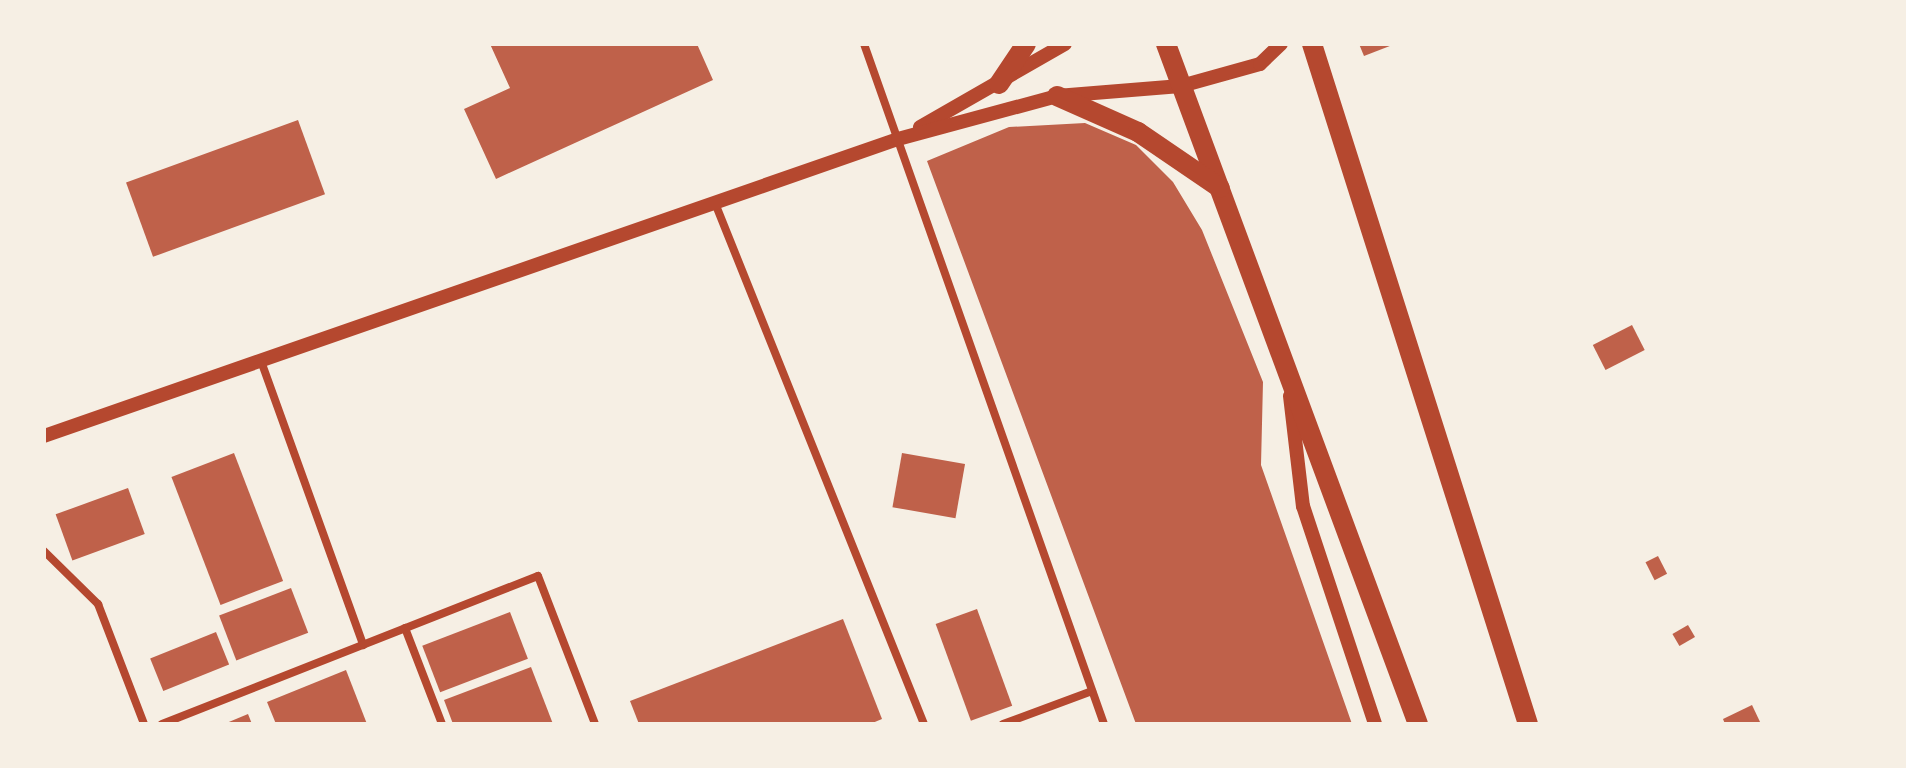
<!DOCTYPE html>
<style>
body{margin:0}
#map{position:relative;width:1906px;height:768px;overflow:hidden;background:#f6efe4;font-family:"DM Sans",sans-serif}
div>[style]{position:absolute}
.building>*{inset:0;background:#bf614a;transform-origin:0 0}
.minor>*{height:8px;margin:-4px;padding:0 4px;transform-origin:4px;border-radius:4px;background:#b5482f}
.tertiary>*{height:14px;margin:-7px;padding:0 7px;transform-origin:7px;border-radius:7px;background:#b5482f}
.trunk>*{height:20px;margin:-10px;padding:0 10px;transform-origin:10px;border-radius:10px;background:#b5482f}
span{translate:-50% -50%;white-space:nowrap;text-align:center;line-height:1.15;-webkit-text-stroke:8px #f6efe4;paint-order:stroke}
.frame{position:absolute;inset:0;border:46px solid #f6efe4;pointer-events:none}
</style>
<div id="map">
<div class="building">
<i style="clip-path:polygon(490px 44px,697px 44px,713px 80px,496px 179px,464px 109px,510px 88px)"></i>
<i style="clip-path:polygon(1359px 44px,1395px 44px,1364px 56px)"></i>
<i style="left:298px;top:120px;width:79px;height:183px;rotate:70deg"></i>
<i style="clip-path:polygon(1085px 123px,1136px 145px,1173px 182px,1202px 230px,1263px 382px,1261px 465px,1352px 724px,1136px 724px,927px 161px,1009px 127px)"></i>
<i style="left:1632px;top:325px;width:28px;height:44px;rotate:63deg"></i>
<i style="left:234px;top:453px;width:137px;height:67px;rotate:69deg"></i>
<i style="left:902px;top:453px;width:64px;height:55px;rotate:10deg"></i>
<i style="left:128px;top:488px;width:49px;height:77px;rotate:70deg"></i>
<i style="left:1658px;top:556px;width:20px;height:14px;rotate:63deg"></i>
<i style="left:291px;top:588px;width:48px;height:77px;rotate:69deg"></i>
<i style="left:977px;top:609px;width:103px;height:44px;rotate:70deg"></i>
<i style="left:510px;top:612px;width:50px;height:94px;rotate:69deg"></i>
<i style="clip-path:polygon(843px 619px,882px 719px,870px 724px,639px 724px,630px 701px)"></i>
<i style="left:1688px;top:625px;width:14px;height:18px;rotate:60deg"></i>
<i style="left:216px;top:632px;width:35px;height:71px;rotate:68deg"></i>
<i style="clip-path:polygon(531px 667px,553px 724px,453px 724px,444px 700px)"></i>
<i style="clip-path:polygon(346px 670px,367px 724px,276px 724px,267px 702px)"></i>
<i style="clip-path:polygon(1752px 705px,1761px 724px,1725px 724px,1723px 719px)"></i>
<i style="clip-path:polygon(248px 714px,252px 724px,224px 724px)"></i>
</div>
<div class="minor">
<i style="left:864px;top:44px;width:721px;rotate:70.56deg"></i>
<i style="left:715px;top:203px;width:561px;rotate:68.14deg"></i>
<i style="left:261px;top:361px;width:302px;rotate:70.2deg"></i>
<i style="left:44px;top:551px;width:76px;rotate:44.5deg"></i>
<i style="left:98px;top:604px;width:129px;rotate:69deg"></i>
<i style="left:405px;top:628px;width:103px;rotate:68.9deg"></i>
<i style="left:162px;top:724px;width:404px;rotate:-21.5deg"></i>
<i style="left:538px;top:576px;width:159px;rotate:68.9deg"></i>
<i style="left:1003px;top:724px;width:95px;rotate:-20.3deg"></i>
</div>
<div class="tertiary">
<i style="left:920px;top:127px;width:167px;rotate:-29.8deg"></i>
<i style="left:1290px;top:396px;width:111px;rotate:83.3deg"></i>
<i style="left:1303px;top:506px;width:230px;rotate:71.7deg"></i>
<i style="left:44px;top:436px;width:904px;rotate:-19.18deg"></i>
<i style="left:898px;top:139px;width:165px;rotate:-15.1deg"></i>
<i style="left:1057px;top:96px;width:124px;rotate:-4.6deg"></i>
<i style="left:1181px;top:86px;width:82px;rotate:-15.6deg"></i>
<i style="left:1260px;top:64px;width:29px;rotate:-44deg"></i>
</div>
<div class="trunk">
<i style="left:1166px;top:44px;width:725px;rotate:69.67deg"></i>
<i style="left:1312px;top:44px;width:713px;rotate:72.38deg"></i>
<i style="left:999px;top:84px;width:48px;rotate:-56deg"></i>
<i style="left:1057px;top:96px;width:89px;rotate:24deg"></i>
<i style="left:1138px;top:132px;width:99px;rotate:34.3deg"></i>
</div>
<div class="frame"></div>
</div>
